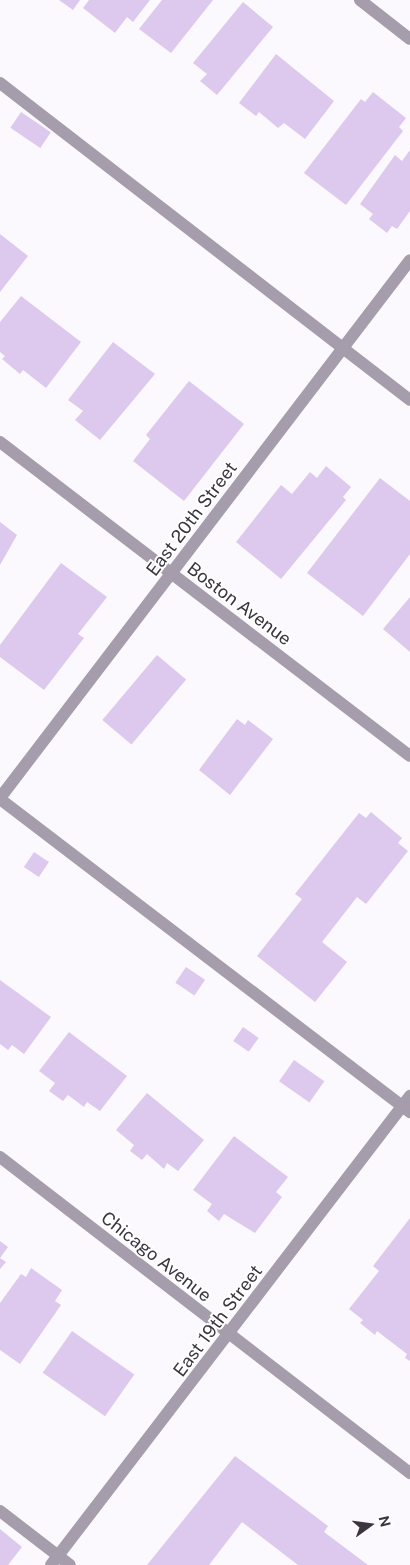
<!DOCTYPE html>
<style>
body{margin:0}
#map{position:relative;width:410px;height:1565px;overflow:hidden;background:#fbf9fe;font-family:"Public Sans",sans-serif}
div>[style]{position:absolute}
.building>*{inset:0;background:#ddc8ee;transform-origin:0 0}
.minor>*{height:12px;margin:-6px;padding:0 6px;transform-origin:6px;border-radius:6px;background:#a59cac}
span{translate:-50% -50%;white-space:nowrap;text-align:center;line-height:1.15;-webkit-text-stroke:4px #fff;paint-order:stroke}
.street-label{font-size:18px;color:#3b353f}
.north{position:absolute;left:345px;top:1500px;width:50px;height:50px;-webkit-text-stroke:4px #fff;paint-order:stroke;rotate:76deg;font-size:14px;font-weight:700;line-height:20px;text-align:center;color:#3b353f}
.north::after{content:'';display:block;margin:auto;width:18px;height:22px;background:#3b353f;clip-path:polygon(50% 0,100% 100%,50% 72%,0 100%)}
</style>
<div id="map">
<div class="building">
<i style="clip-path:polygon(59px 0,80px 0,73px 10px)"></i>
<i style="clip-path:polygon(89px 0,150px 0,133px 22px,127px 17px,115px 33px,83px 8px)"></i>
<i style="clip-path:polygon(162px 0,213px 0,171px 53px,139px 29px)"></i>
<i style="clip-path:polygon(243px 2px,273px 27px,217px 95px,200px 81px,207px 74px,193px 63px)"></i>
<i style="clip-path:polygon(276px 54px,334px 101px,305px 139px,284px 123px,278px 128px,259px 112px,256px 116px,239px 103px)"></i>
<i style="clip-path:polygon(373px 92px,406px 118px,399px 127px,403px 131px,346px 205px,304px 173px,361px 99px,365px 102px)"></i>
<i style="left:21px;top:112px;width:36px;height:19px;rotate:34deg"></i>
<i style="clip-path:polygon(410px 150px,410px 211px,397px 229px,392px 226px,387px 233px,369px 219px,373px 214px,360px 204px,395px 155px,402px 161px)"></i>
<i style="clip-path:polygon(0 234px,28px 256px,0 292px)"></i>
<i style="clip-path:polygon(21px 296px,81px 342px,46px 388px,23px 370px,20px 374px,2px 359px,5px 356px,0 352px,0 322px)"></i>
<i style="clip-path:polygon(113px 342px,155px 374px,100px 440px,75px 420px,83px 411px,68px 400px)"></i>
<i style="clip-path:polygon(189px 381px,244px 424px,184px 501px,133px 461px,150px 439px,146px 435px)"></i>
<i style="clip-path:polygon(326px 466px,351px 487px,343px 497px,346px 500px,281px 579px,236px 542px,281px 485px,292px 494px,310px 472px,317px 478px)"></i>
<i style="clip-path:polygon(380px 478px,410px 501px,410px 554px,363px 616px,307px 573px)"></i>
<i style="clip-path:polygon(0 522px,17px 535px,0 565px)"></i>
<i style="clip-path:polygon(61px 563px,107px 597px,78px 634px,84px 638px,44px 690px,0 657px,0 645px)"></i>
<i style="clip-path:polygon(410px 597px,410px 652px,383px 629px)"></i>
<i style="left:157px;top:655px;width:38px;height:85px;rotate:40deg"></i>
<i style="clip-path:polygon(237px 719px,245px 725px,248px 720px,273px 739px,230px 795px,199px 770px)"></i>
<i style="clip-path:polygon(371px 812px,402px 838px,398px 843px,408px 851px,366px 904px,357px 897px,322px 942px,347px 962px,315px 1002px,257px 956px,302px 899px,295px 894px,359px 813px,366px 818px)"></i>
<i style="left:34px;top:852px;width:18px;height:18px;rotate:34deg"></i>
<i style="left:186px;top:967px;width:23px;height:19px;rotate:34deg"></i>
<i style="clip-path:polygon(0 980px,51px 1017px,24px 1054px,12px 1045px,8px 1050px,0 1044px)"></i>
<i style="left:243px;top:1027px;width:19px;height:17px;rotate:35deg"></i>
<i style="clip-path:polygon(69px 1032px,127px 1076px,100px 1111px,87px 1102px,84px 1107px,68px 1095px,63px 1101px,49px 1091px,55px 1083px,39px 1071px)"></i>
<i style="left:294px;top:1060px;width:37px;height:26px;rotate:35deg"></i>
<i style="clip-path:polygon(147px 1093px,204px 1140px,178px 1171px,167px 1163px,164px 1169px,147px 1154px,142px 1160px,130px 1151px,134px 1145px,116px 1130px)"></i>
<i style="clip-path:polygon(234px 1136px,288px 1177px,276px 1192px,282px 1197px,255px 1233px,224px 1214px,219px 1221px,207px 1211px,212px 1204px,193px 1190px)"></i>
<i style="clip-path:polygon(410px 1218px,410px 1361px,405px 1358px,407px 1354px,377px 1331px,375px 1335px,360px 1323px,363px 1320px,349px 1309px,379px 1271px,373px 1266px)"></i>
<i style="clip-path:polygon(0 1241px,8px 1247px,0 1258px,6px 1262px,0 1269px)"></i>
<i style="clip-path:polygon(31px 1268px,62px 1290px,55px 1301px,61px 1305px,20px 1364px,0 1350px,0 1303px,21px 1274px,26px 1277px)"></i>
<i style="left:72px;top:1331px;width:76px;height:51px;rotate:35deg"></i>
<i style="clip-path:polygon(235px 1456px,328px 1526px,324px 1532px,368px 1565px,298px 1565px,242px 1522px,209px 1565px,147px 1565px)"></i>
<i style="clip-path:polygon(0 1529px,22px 1547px,8px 1565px,0 1565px)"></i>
</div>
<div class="minor">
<i style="left:360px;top:0;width:63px;rotate:38deg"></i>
<i style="left:0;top:83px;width:518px;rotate:37.71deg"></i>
<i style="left:0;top:442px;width:516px;rotate:37.45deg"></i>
<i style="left:0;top:798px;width:676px;rotate:-52.69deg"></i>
<i style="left:0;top:799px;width:516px;rotate:37.36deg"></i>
<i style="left:0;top:1157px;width:518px;rotate:37.62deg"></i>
<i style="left:0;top:1511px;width:88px;rotate:37.6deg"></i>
<i style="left:51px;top:1565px;width:591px;rotate:-52.57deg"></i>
</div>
<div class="street-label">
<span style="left:192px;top:519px;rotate:-53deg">East 20th Street</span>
<span style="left:239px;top:604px;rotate:37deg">Boston Avenue</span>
<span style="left:156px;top:1257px;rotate:38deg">Chicago Avenue</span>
<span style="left:218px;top:1321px;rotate:-53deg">East 19th Street</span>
</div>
<div class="north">N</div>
</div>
